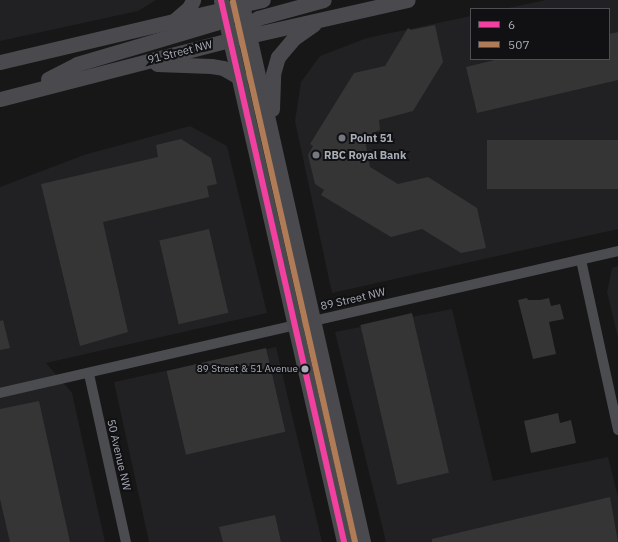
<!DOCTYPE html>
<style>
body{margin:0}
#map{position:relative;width:618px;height:542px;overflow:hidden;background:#171717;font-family:"IBM Plex Sans",sans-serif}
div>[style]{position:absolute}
.built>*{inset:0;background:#212123}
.building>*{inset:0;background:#353536;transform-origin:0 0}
.street>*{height:10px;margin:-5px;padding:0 5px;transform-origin:5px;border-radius:5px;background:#4b4c50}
.secondary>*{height:15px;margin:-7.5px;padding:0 7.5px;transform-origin:7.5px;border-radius:7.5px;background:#4a4a4e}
.bus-1>*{height:6px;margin:-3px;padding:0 3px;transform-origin:3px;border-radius:3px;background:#f240a1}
.bus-2>*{height:6px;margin:-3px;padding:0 3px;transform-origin:3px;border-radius:3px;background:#b07c57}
.dots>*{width:11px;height:11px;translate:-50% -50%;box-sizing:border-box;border:2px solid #111113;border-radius:50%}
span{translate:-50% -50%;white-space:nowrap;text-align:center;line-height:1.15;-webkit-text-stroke:4px #111113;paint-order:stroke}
.bus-label{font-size:10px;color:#a8adb8}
.right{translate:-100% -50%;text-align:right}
.street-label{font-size:11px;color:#a8adb8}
.poi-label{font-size:11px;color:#a8adb8;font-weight:700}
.left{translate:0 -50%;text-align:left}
.legend{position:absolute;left:470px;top:8px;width:140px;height:52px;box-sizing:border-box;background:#111113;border:1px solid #4d4f55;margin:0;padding:5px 7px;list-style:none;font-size:12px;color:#a8adb8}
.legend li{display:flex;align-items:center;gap:8px;height:20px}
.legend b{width:20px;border:1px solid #4d4f55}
</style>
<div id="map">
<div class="built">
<i style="clip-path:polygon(0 0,156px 0,138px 11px,0 41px)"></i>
<i style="clip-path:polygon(546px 0,618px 0,618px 229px,332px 293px,295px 121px,301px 82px,320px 56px,367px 38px,471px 16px,471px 59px,609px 59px,609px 9px,503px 9px)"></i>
<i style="clip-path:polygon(190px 126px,227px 146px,267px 313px,46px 363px,72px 393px,105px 542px,0 542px,0 187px,84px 155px)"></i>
<i style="clip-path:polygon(618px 266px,618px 338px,607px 292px,612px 268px)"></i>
<i style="clip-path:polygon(452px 309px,493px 481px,608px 457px,618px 497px,618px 542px,386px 542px,335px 332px)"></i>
<i style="clip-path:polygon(276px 347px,322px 542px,149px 542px,114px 382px)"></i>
</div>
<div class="building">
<i style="clip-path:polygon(435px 25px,443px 62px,413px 111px,379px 120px,380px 130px,373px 133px,366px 145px,370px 167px,398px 184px,428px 177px,477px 208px,486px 248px,461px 253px,422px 229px,391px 237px,321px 195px,324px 190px,315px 184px,308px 155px,313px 146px,310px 144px,354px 73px,385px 66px,408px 28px,411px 30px)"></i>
<i style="clip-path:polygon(618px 32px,618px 80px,477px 113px,466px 67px,499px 59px,609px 59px,609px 34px)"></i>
<i style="clip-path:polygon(181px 139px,211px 158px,217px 184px,207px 186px,209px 197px,103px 222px,128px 332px,80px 346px,41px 184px,158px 157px,156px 145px)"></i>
<i style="left:618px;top:140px;width:49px;height:131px;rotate:90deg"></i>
<i style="left:209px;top:229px;width:86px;height:51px;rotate:77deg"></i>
<i style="clip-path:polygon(527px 298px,528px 300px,540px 300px,549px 298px,551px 306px,560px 304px,564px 319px,549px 322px,556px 354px,533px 359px,518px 300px)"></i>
<i style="left:412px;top:313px;width:164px;height:53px;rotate:77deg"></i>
<i style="clip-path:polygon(3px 320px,10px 348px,0 350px,0 321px)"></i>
<i style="left:266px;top:348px;width:86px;height:102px;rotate:77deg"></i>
<i style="clip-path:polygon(39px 401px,70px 542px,10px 542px,0 499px,0 409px)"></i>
<i style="clip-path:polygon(558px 413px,560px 423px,571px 420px,576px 443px,531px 453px,524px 421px)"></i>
<i style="clip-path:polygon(610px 497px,618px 542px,432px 542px,432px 539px)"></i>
<i style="clip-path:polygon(275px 515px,281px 542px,223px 542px,219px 527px)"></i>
</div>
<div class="street">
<i style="left:581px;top:260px;width:174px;rotate:77.7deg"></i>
<i style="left:89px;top:374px;width:172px;rotate:77.6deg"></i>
<i style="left:0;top:393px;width:634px;rotate:-12.94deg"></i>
</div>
<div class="secondary">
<i style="left:221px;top:0;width:556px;rotate:77.21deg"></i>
<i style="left:241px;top:0;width:556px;rotate:77.31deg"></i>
<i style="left:175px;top:20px;width:18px;rotate:-41deg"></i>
<i style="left:189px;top:8px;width:9px;rotate:-63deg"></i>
<i style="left:239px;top:30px;width:22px;rotate:-32deg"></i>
<i style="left:258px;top:18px;width:68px;rotate:-15.3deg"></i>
<i style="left:0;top:62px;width:270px;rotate:-13.3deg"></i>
<i style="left:157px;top:64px;width:54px;rotate:2.1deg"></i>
<i style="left:211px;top:66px;width:12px;rotate:9deg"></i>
<i style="left:223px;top:68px;width:20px;rotate:30deg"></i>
<i style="left:48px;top:79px;width:33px;rotate:-27deg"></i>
<i style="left:77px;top:64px;width:144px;rotate:-16.5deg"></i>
<i style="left:215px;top:23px;width:20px;rotate:-24deg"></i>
<i style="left:0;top:99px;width:237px;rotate:-14.4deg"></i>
<i style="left:230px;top:40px;width:182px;rotate:-12.7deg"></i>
<i style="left:272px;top:109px;width:35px;rotate:-88deg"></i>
<i style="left:273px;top:74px;width:18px;rotate:-74deg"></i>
<i style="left:278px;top:57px;width:25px;rotate:-50deg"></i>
<i style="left:294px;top:38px;width:24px;rotate:-35deg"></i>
</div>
<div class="bus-1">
<i style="left:221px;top:0;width:556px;rotate:77.21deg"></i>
</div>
<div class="bus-2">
<i style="left:233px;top:2px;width:554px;rotate:77.27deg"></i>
</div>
<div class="dots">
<i style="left:342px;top:138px;background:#757880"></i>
<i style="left:316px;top:155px;background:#757880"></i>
<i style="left:305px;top:369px;background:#a8adb8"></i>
</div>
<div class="bus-label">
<span class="right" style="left:298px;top:369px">89 Street &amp; 51 Avenue</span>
</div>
<div class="street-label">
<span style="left:180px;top:52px;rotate:-14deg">91 Street NW</span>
<span style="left:353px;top:299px;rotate:-13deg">89 Street NW</span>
<span style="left:119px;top:455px;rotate:77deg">50 Avenue NW</span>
</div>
<div class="poi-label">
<span class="left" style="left:350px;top:138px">Point 51</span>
<span class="left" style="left:324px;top:155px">RBC Royal Bank</span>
</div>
<ul class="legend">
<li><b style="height:5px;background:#f240a1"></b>6</li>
<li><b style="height:5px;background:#b07c57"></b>507</li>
</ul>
</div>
